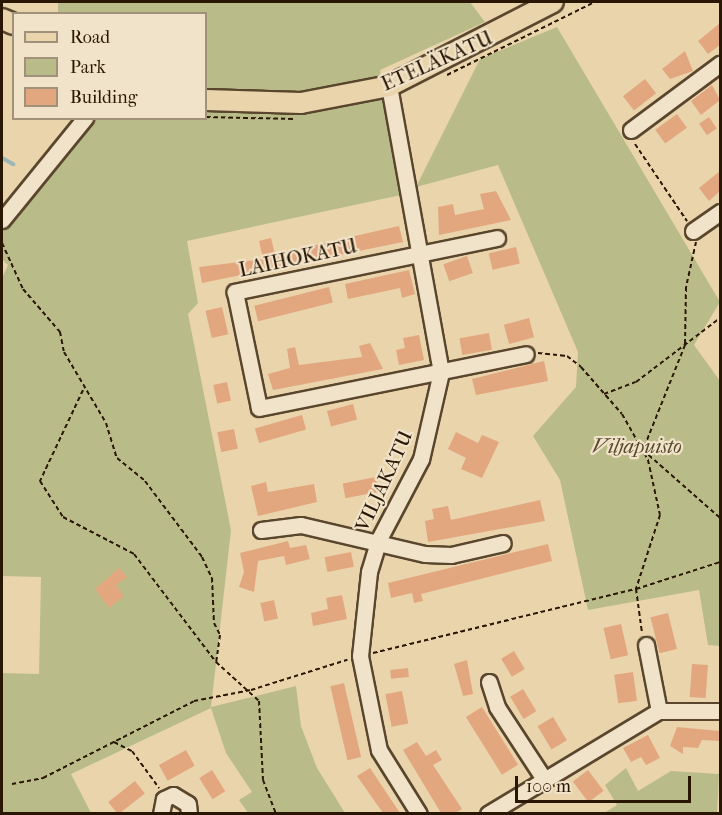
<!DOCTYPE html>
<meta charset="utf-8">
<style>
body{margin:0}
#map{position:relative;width:722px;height:815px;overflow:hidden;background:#e9d4ac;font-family:"IM FELL French Canon",serif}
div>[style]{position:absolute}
.green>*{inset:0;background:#b9bc88}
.stream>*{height:4px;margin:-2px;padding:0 2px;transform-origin:2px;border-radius:2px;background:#9bb6b3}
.building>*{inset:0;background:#e3a77f;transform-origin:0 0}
.path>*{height:2px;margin-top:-1px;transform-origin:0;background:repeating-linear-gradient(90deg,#291703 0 4.5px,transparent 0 7.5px)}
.roads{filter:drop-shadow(2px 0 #59462d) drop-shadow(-2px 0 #59462d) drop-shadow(0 2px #59462d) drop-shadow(0 -2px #59462d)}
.minor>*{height:15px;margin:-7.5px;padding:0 7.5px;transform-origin:7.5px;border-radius:7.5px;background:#f1e3c9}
.major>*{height:20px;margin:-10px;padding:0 10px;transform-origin:10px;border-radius:10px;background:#e9d4ac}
span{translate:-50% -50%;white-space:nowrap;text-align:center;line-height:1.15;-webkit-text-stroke:4.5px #f1e3c9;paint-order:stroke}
.street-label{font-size:20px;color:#291703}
.park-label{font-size:20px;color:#54492b;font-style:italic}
.frame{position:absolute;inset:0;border:3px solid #291703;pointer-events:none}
.legend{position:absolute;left:12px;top:12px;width:195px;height:108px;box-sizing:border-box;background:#f1e3c9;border:2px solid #a1917a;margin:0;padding:8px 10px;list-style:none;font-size:18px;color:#291703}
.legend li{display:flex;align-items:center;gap:12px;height:30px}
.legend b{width:30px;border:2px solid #a1917a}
.scale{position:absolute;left:515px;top:776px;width:176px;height:27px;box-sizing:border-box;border:3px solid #291703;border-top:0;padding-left:8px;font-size:18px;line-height:21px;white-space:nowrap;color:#291703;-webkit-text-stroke:4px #f1e3c9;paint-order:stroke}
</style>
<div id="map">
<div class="green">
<i style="clip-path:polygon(58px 2px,470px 2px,485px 22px,380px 70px,401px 195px,187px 241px,198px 303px,188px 314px,231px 530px,211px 707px,296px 686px,301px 726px,317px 768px,345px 813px,248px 813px,239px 800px,252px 792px,226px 753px,211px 708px,71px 774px,91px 813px,2px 814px,2px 673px,39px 674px,41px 577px,2px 576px,2px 278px,8px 265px,2px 259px,2px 227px,90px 119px,206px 118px,206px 14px,58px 13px)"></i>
<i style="clip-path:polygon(557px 27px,720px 302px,694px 345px,720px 381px,720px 646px,708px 645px,699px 590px,588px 610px,560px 480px,533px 436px,576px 387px,578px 352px,498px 165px,416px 187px,480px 59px)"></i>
<i style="clip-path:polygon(626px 768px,638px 791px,671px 771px,719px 774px,717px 813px,604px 813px,617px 805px,605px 785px)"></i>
</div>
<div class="stream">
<i style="left:2px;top:158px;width:13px;rotate:29deg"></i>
</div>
<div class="building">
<i style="clip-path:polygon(720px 23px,720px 45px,708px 54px,698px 41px)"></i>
<i style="clip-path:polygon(685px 51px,693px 71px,670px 79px,662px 69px)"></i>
<i style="left:645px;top:79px;width:18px;height:28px;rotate:52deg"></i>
<i style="clip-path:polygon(712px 85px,720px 100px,701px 115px,691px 101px)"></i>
<i style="left:677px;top:114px;width:17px;height:27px;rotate:54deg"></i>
<i style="left:709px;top:117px;width:14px;height:12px;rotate:56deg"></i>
<i style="clip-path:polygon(720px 171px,720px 191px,709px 201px,699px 188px)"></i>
<i style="clip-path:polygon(496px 191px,511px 220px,439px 235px,438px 207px,453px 204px,455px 215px,484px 209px,480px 194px)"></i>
<i style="clip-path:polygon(399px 226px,403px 242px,202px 283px,199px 267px,263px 259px,259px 241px,271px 238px,275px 254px)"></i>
<i style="left:516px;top:247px;width:17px;height:28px;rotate:77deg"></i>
<i style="left:467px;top:256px;width:18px;height:25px;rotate:71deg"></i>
<i style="clip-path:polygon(409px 270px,415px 294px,402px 298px,400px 288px,348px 299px,345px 284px)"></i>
<i style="left:329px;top:287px;width:16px;height:77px;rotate:76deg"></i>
<i style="left:222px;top:307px;width:28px;height:17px;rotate:77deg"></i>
<i style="left:529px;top:318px;width:20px;height:26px;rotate:75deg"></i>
<i style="left:489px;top:333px;width:17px;height:30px;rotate:80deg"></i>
<i style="clip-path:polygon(419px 335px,424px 360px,399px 365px,396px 350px,405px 348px,403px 338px)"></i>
<i style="clip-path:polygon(370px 343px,383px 369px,273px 390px,268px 374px,290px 368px,287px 349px,295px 347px,299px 365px,362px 357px,359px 346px)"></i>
<i style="clip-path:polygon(544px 361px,548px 381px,476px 395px,472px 379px)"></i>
<i style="left:227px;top:382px;width:19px;height:14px;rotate:78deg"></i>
<i style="left:353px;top:404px;width:16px;height:27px;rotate:75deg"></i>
<i style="left:302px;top:415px;width:15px;height:49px;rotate:74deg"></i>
<i style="left:234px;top:429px;width:20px;height:17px;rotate:79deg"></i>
<i style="clip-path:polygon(456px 432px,478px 443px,482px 435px,499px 442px,482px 478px,461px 469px,466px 458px,448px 449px)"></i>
<i style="left:376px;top:477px;width:15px;height:34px;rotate:79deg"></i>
<i style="clip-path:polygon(266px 482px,268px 492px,314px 484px,317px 502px,258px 516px,251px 486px)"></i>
<i style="clip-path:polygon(540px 500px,545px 521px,428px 542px,425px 521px,434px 519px,432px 509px,448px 506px,451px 520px)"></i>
<i style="clip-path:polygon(288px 541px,290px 548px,306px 545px,310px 559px,286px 565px,284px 556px,258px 561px,254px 592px,239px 587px,244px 572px,240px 553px)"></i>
<i style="clip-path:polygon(548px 544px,552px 561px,421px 594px,423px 601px,414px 603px,412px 593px,391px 598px,388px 583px)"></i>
<i style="left:351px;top:552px;width:15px;height:27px;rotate:79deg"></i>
<i style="clip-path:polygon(119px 568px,127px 577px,116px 585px,124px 596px,109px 608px,95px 589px)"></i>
<i style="clip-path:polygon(342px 595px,347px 619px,313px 626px,311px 613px,328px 609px,326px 598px)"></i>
<i style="left:274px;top:600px;width:19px;height:14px;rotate:78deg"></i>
<i style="left:668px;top:613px;width:37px;height:18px;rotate:76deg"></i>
<i style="left:621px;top:624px;width:32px;height:18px;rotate:77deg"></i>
<i style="left:514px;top:651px;width:21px;height:15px;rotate:59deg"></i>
<i style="clip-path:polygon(467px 660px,473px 694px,463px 696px,454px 664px)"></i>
<i style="left:692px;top:664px;width:16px;height:33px;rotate:4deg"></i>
<i style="left:408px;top:668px;width:9px;height:18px;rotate:84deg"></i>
<i style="left:633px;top:672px;width:29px;height:19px;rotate:82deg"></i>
<i style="left:344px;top:683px;width:76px;height:14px;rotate:77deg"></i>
<i style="left:523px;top:689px;width:26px;height:15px;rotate:59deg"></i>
<i style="left:402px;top:691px;width:33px;height:17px;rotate:79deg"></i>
<i style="left:482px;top:707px;width:68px;height:19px;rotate:58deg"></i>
<i style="left:553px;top:717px;width:27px;height:18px;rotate:59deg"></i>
<i style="clip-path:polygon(677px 727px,720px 731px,720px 741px,702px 740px,698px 748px,683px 747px,683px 754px,670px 746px)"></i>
<i style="clip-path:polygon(648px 735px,660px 758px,646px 765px,641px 757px,631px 762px,623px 748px)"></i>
<i style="clip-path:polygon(417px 742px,426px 756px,436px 750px,442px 760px,433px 765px,462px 809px,455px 813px,441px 813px,403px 750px)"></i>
<i style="left:186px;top:750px;width:18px;height:31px;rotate:61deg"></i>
<i style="clip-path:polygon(370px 768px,400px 813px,383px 813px,357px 776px)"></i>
<i style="left:212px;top:770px;width:25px;height:15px;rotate:58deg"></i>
<i style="left:588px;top:770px;width:26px;height:19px;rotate:53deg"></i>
<i style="left:135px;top:781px;width:16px;height:34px;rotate:52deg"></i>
</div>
<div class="path">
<i style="left:447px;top:75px;width:165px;rotate:-26.3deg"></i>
<i style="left:206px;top:117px;width:89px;rotate:1.3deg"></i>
<i style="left:635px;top:144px;width:93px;rotate:56deg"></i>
<i style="left:696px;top:242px;width:46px;rotate:102.5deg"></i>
<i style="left:686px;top:287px;width:58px;rotate:91deg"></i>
<i style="left:685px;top:345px;width:113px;rotate:111.8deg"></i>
<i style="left:643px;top:450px;width:103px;rotate:41.4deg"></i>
<i style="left:2px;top:243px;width:51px;rotate:65.5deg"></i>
<i style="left:23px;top:289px;width:57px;rotate:49.3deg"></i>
<i style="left:60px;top:332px;width:20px;rotate:79deg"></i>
<i style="left:64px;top:352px;width:82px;rotate:59.4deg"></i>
<i style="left:106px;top:423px;width:37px;rotate:73deg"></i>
<i style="left:117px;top:458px;width:36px;rotate:39deg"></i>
<i style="left:145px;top:481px;width:95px;rotate:53.1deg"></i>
<i style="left:202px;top:557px;width:23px;rotate:65deg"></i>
<i style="left:212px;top:578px;width:45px;rotate:87.5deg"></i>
<i style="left:214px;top:623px;width:13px;rotate:63deg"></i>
<i style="left:220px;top:635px;width:27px;rotate:98deg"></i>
<i style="left:216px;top:662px;width:58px;rotate:42.2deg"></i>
<i style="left:259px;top:701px;width:79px;rotate:87.1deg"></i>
<i style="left:263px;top:780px;width:36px;rotate:69deg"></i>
<i style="left:538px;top:353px;width:29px;rotate:6deg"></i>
<i style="left:567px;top:356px;width:18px;rotate:38deg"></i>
<i style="left:581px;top:367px;width:62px;rotate:48.9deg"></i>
<i style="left:622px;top:414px;width:53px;rotate:60.5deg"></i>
<i style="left:648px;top:460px;width:56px;rotate:77.7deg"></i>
<i style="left:660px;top:515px;width:78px;rotate:108deg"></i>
<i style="left:636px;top:589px;width:44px;rotate:82.2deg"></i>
<i style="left:83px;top:390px;width:101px;rotate:115.3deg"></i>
<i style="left:40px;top:481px;width:43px;rotate:57.4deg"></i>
<i style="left:63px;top:517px;width:80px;rotate:27.5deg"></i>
<i style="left:134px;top:554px;width:136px;rotate:52.8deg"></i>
<i style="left:604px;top:394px;width:34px;rotate:-21deg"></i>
<i style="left:636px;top:382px;width:106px;rotate:-37.3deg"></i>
<i style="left:373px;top:653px;width:271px;rotate:-13.7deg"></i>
<i style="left:636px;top:589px;width:88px;rotate:-17.8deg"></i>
<i style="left:114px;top:742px;width:20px;rotate:27deg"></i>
<i style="left:132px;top:751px;width:46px;rotate:53.9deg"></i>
<i style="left:12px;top:784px;width:32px;rotate:-11deg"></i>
<i style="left:43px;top:778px;width:169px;rotate:-27deg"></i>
<i style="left:194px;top:701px;width:58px;rotate:-10.9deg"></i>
<i style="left:251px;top:690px;width:101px;rotate:-17.4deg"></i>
</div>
<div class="roads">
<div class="minor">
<i style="left:389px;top:86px;width:291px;rotate:79.7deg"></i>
<i style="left:441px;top:372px;width:89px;rotate:102.9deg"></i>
<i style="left:421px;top:459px;width:90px;rotate:117.7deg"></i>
<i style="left:379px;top:539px;width:34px;rotate:107deg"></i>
<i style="left:369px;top:572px;width:84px;rotate:96.1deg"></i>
<i style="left:360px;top:656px;width:96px;rotate:78.6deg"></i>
<i style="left:379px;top:750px;width:75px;rotate:58deg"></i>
<i style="left:631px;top:130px;width:111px;rotate:-36.6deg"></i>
<i style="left:2px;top:220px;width:132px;rotate:-50.9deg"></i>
<i style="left:693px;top:231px;width:33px;rotate:-35deg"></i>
<i style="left:497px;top:238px;width:268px;rotate:168.4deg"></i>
<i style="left:235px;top:292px;width:118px;rotate:78.3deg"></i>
<i style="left:259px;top:408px;width:272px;rotate:-11.4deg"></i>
<i style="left:261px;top:530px;width:40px;rotate:-7.1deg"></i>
<i style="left:301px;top:525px;width:127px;rotate:13.2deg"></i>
<i style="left:425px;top:554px;width:26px;rotate:2deg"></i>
<i style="left:451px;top:555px;width:53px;rotate:-13deg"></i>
<i style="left:646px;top:645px;width:67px;rotate:78.9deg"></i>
<i style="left:489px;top:682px;width:26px;rotate:72deg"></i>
<i style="left:497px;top:707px;width:82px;rotate:56.9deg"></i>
<i style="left:161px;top:814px;width:15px;rotate:-79deg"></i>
<i style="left:164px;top:799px;width:10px;rotate:-24deg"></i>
<i style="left:173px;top:795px;width:17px;rotate:31deg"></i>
<i style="left:188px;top:804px;width:10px;rotate:84deg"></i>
<i style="left:488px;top:814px;width:200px;rotate:-31.1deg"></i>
<i style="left:659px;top:711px;width:61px"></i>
</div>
<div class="major">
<i style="left:2px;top:19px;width:13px;rotate:23deg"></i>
<i style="left:206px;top:100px;width:95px;rotate:1.8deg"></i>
<i style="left:301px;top:103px;width:90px;rotate:-10.9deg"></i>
<i style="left:389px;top:86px;width:184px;rotate:-27.1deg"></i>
</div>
</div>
<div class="street-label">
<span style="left:437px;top:61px;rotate:-24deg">ETELÄKATU</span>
<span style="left:298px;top:258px;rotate:-12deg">LAIHOKATU</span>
<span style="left:384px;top:481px;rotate:-65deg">VILJAKATU</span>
</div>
<div class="park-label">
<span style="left:637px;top:446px">Viljapuisto</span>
</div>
<div class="frame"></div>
<ul class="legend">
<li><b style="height:8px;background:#e9d4ac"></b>Road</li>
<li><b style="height:16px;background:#b9bc88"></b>Park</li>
<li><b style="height:16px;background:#e3a77f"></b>Building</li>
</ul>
<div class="scale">100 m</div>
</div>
